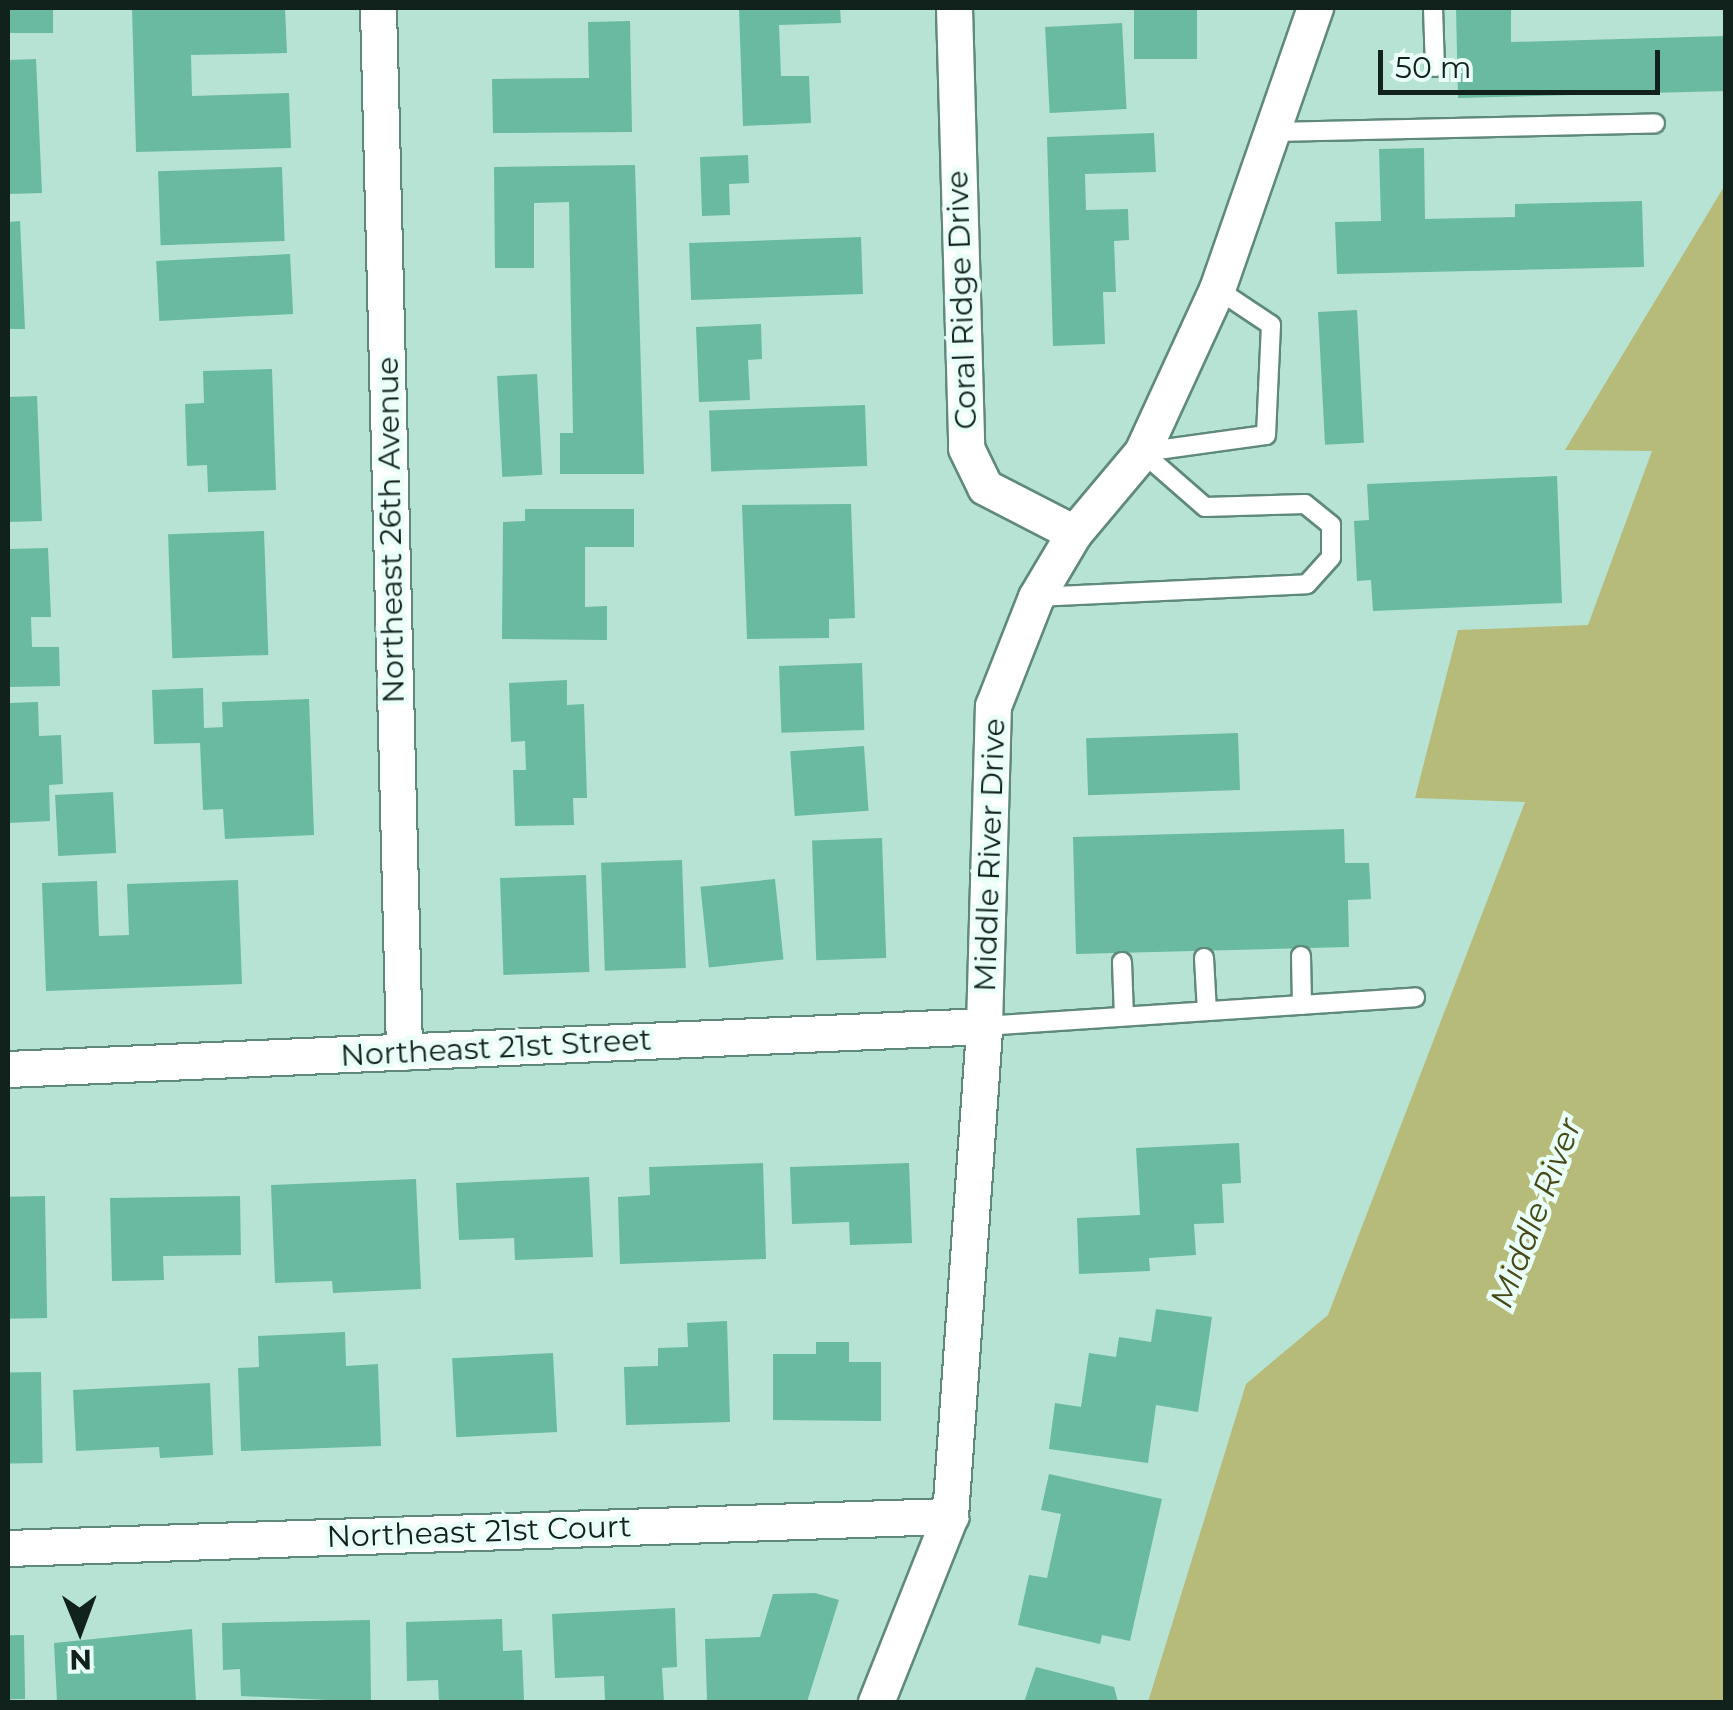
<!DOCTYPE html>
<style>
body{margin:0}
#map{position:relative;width:1733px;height:1710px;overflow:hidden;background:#b7e3d4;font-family:Montserrat,sans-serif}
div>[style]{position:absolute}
.water>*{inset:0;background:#b6bb79}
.building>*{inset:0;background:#69baa1;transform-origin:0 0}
.roads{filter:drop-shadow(2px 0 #5f897b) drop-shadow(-2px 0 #5f897b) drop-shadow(0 2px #5f897b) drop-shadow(0 -2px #5f897b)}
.service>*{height:18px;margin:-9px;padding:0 9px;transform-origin:9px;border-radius:9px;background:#fff}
.minor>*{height:35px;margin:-17.5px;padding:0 17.5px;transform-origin:17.5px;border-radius:17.5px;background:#fff}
span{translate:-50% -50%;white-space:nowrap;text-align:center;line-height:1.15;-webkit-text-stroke:9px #e9fff7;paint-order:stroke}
.street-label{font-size:30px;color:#11221c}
.water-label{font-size:32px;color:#474a17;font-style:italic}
.frame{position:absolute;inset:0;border:10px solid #11221c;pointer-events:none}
.north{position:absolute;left:30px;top:1580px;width:100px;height:100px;-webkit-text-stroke:8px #e9fff7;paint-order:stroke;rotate:179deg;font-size:28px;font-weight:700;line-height:40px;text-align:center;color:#11221c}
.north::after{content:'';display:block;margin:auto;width:35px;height:45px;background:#11221c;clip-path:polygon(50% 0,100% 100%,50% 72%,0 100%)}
.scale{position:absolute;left:1378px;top:50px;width:282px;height:45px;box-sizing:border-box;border:5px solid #11221c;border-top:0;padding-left:12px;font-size:30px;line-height:35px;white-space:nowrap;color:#11221c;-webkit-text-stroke:8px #e9fff7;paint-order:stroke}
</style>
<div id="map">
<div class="water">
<i style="clip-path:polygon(1725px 185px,1725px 1702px,1148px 1702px,1246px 1384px,1328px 1315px,1525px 802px,1415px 798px,1458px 630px,1588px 625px,1652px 451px,1565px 450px)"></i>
</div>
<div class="building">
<i style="left:8px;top:8px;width:45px;height:25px"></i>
<i style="clip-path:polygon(132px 8px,285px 8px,287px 53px,191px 55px,192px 96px,289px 93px,291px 148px,136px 152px)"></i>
<i style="clip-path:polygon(739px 8px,840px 8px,841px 23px,779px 25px,781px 76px,809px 76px,811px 123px,743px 126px)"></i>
<i style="left:1134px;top:8px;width:63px;height:51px"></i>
<i style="clip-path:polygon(1456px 8px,1511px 8px,1511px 42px,1726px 36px,1726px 91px,1458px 98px)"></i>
<i style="clip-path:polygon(630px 21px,632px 132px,493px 133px,492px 79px,589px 78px,588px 22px)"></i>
<i style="left:1122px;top:23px;width:86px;height:77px;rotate:87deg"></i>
<i style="clip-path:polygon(36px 59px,42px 193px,8px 194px,8px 60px)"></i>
<i style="clip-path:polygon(1154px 133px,1156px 172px,1085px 174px,1086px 210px,1128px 209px,1129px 240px,1114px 241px,1116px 292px,1103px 292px,1105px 344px,1053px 346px,1047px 137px)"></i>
<i style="clip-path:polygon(1424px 148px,1425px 219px,1515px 217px,1515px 204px,1642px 201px,1644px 267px,1337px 274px,1335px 222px,1381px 221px,1379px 149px)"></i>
<i style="clip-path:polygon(748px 155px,749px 183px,729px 184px,730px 215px,702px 216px,700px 157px)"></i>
<i style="clip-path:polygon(635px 165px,644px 474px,560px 474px,560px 433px,573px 433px,569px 202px,534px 203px,534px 268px,495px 268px,494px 167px)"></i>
<i style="left:282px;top:167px;width:74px;height:124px;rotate:88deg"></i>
<i style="clip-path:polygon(20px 221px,25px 329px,8px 329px,8px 222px)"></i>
<i style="left:861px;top:237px;width:57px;height:172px;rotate:88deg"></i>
<i style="left:290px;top:254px;width:60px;height:134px;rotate:87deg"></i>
<i style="left:1357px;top:310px;width:133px;height:39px;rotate:87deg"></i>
<i style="clip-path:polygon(761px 324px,762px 359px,748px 360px,750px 400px,699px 402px,696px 327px)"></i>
<i style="clip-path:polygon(272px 369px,276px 490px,208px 492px,207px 465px,187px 466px,185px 404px,204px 403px,203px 371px)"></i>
<i style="left:537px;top:374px;width:101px;height:40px;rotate:87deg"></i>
<i style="clip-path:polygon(37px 396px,42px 521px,8px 522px,8px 397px)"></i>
<i style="left:865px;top:405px;width:61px;height:156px;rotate:88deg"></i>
<i style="clip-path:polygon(1557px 476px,1562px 603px,1373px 611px,1371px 580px,1357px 581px,1354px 521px,1369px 520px,1367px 484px)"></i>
<i style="clip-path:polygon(851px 504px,855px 618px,829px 619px,829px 638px,747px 639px,742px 505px)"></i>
<i style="clip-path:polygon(525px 509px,634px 509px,634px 547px,585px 547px,585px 607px,607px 606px,607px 640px,502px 639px,503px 522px,525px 521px)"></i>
<i style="left:264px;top:531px;width:124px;height:96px;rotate:88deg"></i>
<i style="clip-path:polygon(48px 548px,51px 617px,31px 617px,32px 647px,59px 647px,60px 686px,8px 687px,8px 549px)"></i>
<i style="left:862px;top:663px;width:67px;height:83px;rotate:88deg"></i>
<i style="clip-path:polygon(567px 680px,567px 705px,584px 704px,587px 798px,573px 798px,574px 825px,515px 826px,513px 770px,526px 770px,525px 741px,511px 742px,509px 683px)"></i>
<i style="clip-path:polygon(203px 688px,204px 728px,223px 727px,222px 702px,309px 699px,314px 835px,225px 839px,223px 809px,203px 810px,200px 743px,154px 744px,152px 690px)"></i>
<i style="clip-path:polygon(38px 702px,39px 736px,61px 735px,63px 784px,49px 785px,50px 821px,8px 823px,8px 703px)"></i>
<i style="left:1238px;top:733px;width:57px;height:152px;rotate:88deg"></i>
<i style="left:864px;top:746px;width:65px;height:74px;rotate:86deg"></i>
<i style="left:113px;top:792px;width:61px;height:58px;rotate:87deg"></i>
<i style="clip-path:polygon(1344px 829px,1345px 863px,1369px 863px,1371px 899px,1348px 900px,1349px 947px,1076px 954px,1073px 837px)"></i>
<i style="left:882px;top:838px;width:120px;height:70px;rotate:88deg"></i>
<i style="left:682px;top:860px;width:108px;height:81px;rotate:88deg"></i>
<i style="left:586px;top:875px;width:97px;height:86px;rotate:88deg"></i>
<i style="left:775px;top:879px;width:81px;height:75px;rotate:84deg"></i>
<i style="clip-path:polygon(238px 880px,242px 984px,46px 991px,42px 883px,97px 881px,99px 936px,129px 935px,127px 884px)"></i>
<i style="clip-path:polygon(1239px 1143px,1241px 1183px,1222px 1184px,1224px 1223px,1194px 1224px,1196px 1255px,1149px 1258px,1150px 1271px,1079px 1274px,1077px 1218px,1140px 1215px,1136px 1148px)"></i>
<i style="clip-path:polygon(763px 1163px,766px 1259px,620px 1264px,618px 1197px,650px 1195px,649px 1167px)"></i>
<i style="clip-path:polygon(909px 1163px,912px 1243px,850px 1245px,849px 1222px,792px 1224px,790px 1167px)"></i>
<i style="clip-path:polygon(589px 1177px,593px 1257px,515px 1260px,514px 1238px,459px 1240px,456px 1183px)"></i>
<i style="clip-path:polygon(416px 1179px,421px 1289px,333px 1293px,332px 1281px,275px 1283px,271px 1185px)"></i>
<i style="left:45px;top:1196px;width:122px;height:37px;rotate:89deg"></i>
<i style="clip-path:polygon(240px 1196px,241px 1255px,163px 1256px,164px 1280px,112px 1281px,110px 1198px)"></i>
<i style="clip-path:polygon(1156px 1309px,1212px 1317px,1198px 1412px,1156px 1405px,1148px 1463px,1049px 1449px,1055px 1403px,1081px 1407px,1089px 1353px,1116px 1357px,1119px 1337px,1151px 1342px)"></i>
<i style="clip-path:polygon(727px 1321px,730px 1422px,626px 1425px,624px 1367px,658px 1366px,658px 1348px,688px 1347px,687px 1323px)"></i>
<i style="clip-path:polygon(345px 1332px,346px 1366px,378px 1364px,381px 1446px,241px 1451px,238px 1368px,259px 1367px,258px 1336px)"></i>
<i style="clip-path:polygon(816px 1342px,849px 1342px,849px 1362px,881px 1362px,881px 1421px,773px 1420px,773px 1354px,816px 1354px)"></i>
<i style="left:553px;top:1353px;width:79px;height:101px;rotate:87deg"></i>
<i style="left:41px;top:1372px;width:91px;height:33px;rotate:89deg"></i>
<i style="clip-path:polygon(210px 1383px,213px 1455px,160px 1458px,159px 1447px,76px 1451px,73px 1390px)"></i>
<i style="clip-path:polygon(1049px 1474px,1162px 1499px,1130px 1641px,1102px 1635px,1100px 1644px,1018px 1625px,1029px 1575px,1047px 1578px,1061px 1514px,1041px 1510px)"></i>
<i style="clip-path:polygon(815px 1593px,839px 1600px,807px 1702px,707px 1701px,705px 1639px,760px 1637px,773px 1594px)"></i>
<i style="clip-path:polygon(675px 1608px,677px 1667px,662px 1668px,664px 1702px,605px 1702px,604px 1676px,555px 1678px,552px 1614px)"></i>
<i style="clip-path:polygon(502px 1619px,503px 1651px,522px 1650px,524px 1700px,439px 1702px,438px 1680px,407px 1681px,406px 1622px)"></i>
<i style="clip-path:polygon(370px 1620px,371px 1702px,241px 1696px,240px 1669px,223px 1670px,222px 1623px)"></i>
<i style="clip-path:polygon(192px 1629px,196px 1702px,57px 1702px,54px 1643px)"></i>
<i style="left:24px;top:1635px;width:64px;height:16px;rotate:89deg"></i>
<i style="clip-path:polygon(1036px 1667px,1114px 1687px,1118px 1702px,1024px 1702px)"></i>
</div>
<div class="roads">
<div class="service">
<i style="left:1433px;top:8px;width:59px;rotate:88.1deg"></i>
<i style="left:1273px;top:132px;width:382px;rotate:-1.3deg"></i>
<i style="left:1143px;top:452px;width:124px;rotate:-7.9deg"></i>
<i style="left:1266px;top:435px;width:110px;rotate:-87.4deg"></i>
<i style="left:1271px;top:325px;width:65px;rotate:-146.3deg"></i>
<i style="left:1036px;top:597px;width:271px;rotate:-2.7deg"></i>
<i style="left:1307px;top:584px;width:36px;rotate:-48deg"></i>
<i style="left:1331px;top:557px;width:32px;rotate:-90deg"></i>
<i style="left:1331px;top:525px;width:33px;rotate:-141deg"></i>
<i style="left:1305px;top:504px;width:100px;rotate:178.3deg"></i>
<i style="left:1205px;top:507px;width:84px;rotate:-138.9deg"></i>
<i style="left:1301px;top:956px;width:49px;rotate:88.8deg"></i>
<i style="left:1204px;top:958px;width:53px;rotate:86.8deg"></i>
<i style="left:1122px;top:962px;width:54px;rotate:87.9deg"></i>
<i style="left:984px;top:1026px;width:432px;rotate:-3.8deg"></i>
</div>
<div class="minor">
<i style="left:378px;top:8px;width:1044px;rotate:88.57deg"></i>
<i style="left:954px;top:8px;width:440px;rotate:88.4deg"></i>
<i style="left:966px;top:448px;width:43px;rotate:64deg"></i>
<i style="left:985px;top:487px;width:100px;rotate:27.3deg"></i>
<i style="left:8px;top:1069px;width:977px;rotate:-2.52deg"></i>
<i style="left:8px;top:1548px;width:943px;rotate:-1.95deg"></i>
<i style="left:876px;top:1702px;width:200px;rotate:-68.3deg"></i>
<i style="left:950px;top:1516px;width:491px;rotate:-86deg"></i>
<i style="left:984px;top:1026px;width:320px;rotate:-88.4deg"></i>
<i style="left:993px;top:706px;width:117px;rotate:-68.5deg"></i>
<i style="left:1036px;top:597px;width:74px;rotate:-59.3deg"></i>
<i style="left:1074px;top:533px;width:106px;rotate:-50deg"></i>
<i style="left:1142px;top:452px;width:179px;rotate:-65.3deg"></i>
<i style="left:1217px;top:289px;width:298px;rotate:-70.8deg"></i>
</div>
</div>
<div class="street-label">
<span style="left:962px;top:300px;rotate:-92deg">Coral Ridge Drive</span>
<span style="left:391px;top:530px;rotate:-91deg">Northeast 26th Avenue</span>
<span style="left:990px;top:855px;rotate:-88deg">Middle River Drive</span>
<span style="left:496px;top:1048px;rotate:-3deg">Northeast 21st Street</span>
<span style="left:479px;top:1532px;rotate:-2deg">Northeast 21st Court</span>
</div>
<div class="water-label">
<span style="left:1536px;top:1213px;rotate:-69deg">Middle River</span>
</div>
<div class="frame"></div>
<div class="north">N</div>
<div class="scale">50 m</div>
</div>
